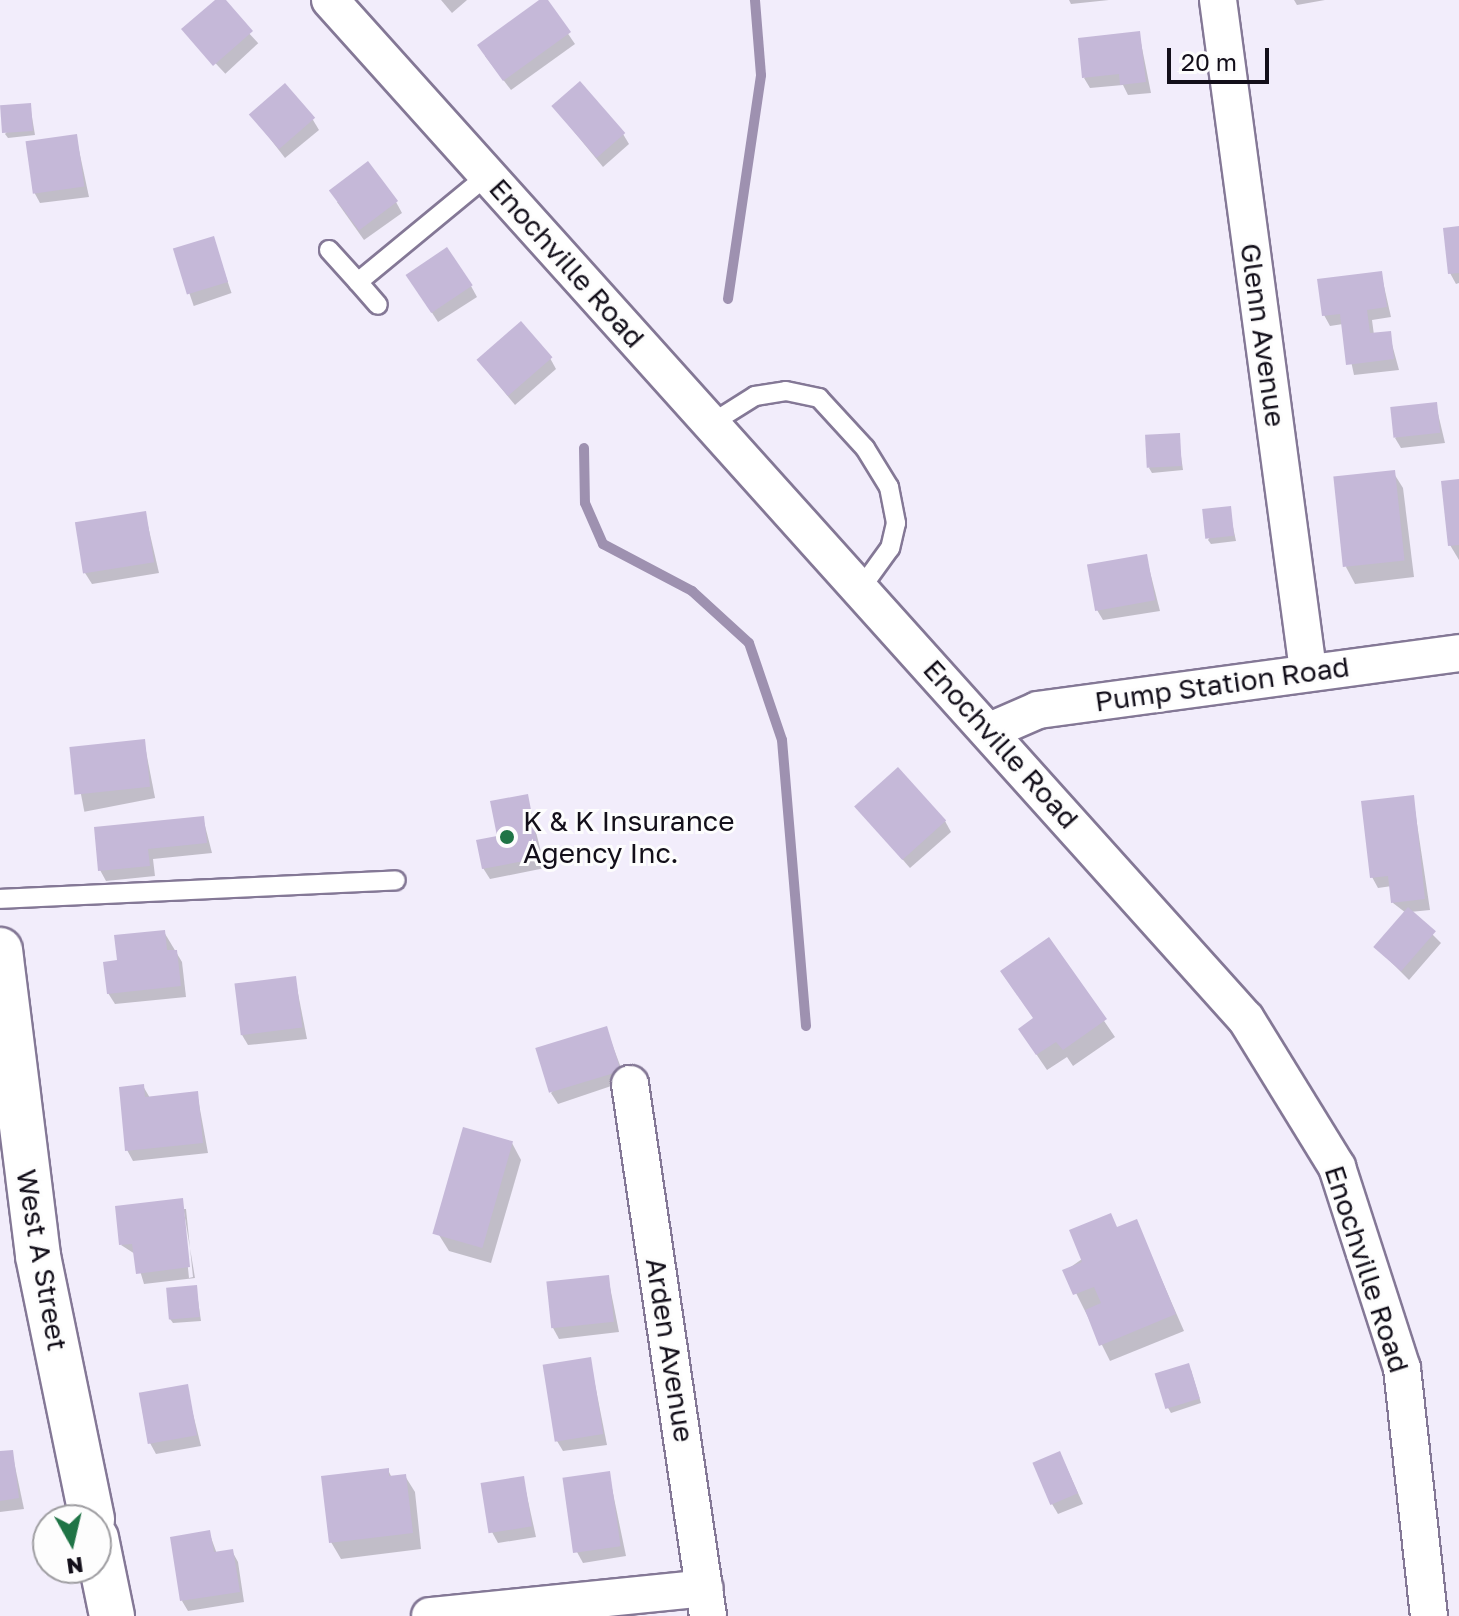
<!DOCTYPE html>
<style>
body{margin:0}
#map{position:relative;width:1459px;height:1616px;overflow:hidden;background:#f2edfb;font-family:"Golos Text",sans-serif}
div>[style]{position:absolute}
.shadow>*{inset:0;background:#0003;transform-origin:0 0}
.stream>*{height:10px;margin:-5px;padding:0 5px;transform-origin:5px;border-radius:5px;background:#9e91b0}
.building>*{inset:0;background:#c5b8d8;transform-origin:0 0}
.roads{filter:drop-shadow(2px 0 #847896) drop-shadow(-2px 0 #847896) drop-shadow(0 2px #847896) drop-shadow(0 -2px #847896)}
.lane>*{height:18px;margin:-9px;padding:0 9px;transform-origin:9px;border-radius:9px;background:#fff}
.street>*{height:36px;margin:-18px;padding:0 18px;transform-origin:18px;border-radius:18px;background:#fff}
.secondary>*{height:44px;margin:-22px;padding:0 22px;transform-origin:22px;border-radius:22px;background:#fff}
.dots>*{width:22px;height:22px;translate:-50% -50%;box-sizing:border-box;border:4px solid #fdfdfd;border-radius:50%}
span{translate:-50% -50%;white-space:nowrap;text-align:center;line-height:1.15;-webkit-text-stroke:6px #fdfdfd;paint-order:stroke}
.street-label{font-size:28px;color:#130f1a}
.poi-label{font-size:28px;color:#130f1a}
.left{translate:0 -50%;text-align:left}
.north{position:absolute;left:32px;top:1504px;width:80px;height:80px;box-sizing:border-box;background:#fdfdfd;border:2px solid #9f9ea2;border-radius:50%;rotate:172deg;font-size:22px;font-weight:700;line-height:32px;text-align:center;color:#130f1a}
.north::after{content:'';display:block;margin:auto;width:28px;height:36px;background:#1f7446;clip-path:polygon(50% 0,100% 100%,50% 72%,0 100%)}
.scale{position:absolute;left:1167px;top:48px;width:102px;height:36px;box-sizing:border-box;border:4px solid #130f1a;border-top:0;padding-left:10px;font-size:24px;line-height:28px;white-space:nowrap;color:#130f1a;-webkit-text-stroke:6px #fdfdfd;paint-order:stroke}
</style>
<div id="map">
<div class="shadow">
<i style="left:218px;top:0;width:59px;height:45px;rotate:47deg"></i>
<i style="clip-path:polygon(441px 0,467px 0,452px 13px)"></i>
<i style="clip-path:polygon(545px 0,575px 44px,511px 90px,485px 56px)"></i>
<i style="clip-path:polygon(1069px 0,1109px 0,1071px 4px)"></i>
<i style="clip-path:polygon(1294px 0,1325px 0,1297px 5px)"></i>
<i style="clip-path:polygon(1139px 33px,1151px 93px,1128px 95px,1123px 85px,1090px 88px,1084px 78px)"></i>
<i style="clip-path:polygon(30px 105px,35px 135px,8px 138px,5px 134px)"></i>
<i style="clip-path:polygon(553px 106px,623px 134px,629px 144px,603px 167px)"></i>
<i style="clip-path:polygon(251px 114px,313px 120px,319px 130px,285px 158px)"></i>
<i style="clip-path:polygon(76px 136px,89px 197px,40px 203px,34px 192px)"></i>
<i style="clip-path:polygon(337px 202px,396px 202px,402px 213px,364px 240px)"></i>
<i style="clip-path:polygon(1459px 228px,1459px 283px,1456px 284px,1450px 273px)"></i>
<i style="left:213px;top:239px;width:57px;height:40px;rotate:71deg"></i>
<i style="clip-path:polygon(1381px 273px,1391px 317px,1372px 320px,1374px 335px,1389px 333px,1399px 370px,1354px 375px,1343px 324px,1330px 326px,1324px 315px)"></i>
<i style="clip-path:polygon(414px 285px,471px 286px,477px 297px,438px 322px)"></i>
<i style="clip-path:polygon(550px 358px,556px 369px,515px 405px,478px 360px)"></i>
<i style="clip-path:polygon(1436px 405px,1445px 443px,1401px 448px,1395px 438px)"></i>
<i style="clip-path:polygon(1178px 435px,1183px 470px,1152px 473px,1149px 468px)"></i>
<i style="clip-path:polygon(1393px 472px,1403px 488px,1414px 577px,1355px 584px,1346px 567px)"></i>
<i style="clip-path:polygon(1459px 481px,1459px 560px,1450px 545px)"></i>
<i style="clip-path:polygon(1229px 508px,1236px 541px,1211px 544px,1208px 540px)"></i>
<i style="clip-path:polygon(145px 513px,159px 573px,92px 584px,85px 573px)"></i>
<i style="clip-path:polygon(1146px 556px,1160px 611px,1103px 620px,1097px 610px)"></i>
<i style="left:144px;top:741px;width:58px;height:72px;rotate:79deg"></i>
<i style="clip-path:polygon(527px 796px,545px 868px,490px 879px,483px 868px)"></i>
<i style="clip-path:polygon(1413px 797px,1430px 910px,1410px 912px,1441px 943px,1409px 980px,1377px 948px,1406px 913px,1393px 903px,1392px 886px,1378px 888px,1372px 877px)"></i>
<i style="clip-path:polygon(857px 807px,945px 821px,951px 832px,910px 868px)"></i>
<i style="clip-path:polygon(203px 818px,212px 853px,153px 859px,155px 876px,106px 881px,100px 870px)"></i>
<i style="clip-path:polygon(164px 932px,182px 962px,186px 997px,115px 1004px,108px 993px,119px 962px)"></i>
<i style="clip-path:polygon(1049px 940px,1115px 1037px,1073px 1066px,1067px 1057px,1047px 1070px,1030px 1045px)"></i>
<i style="clip-path:polygon(295px 978px,307px 1039px,248px 1045px,242px 1035px)"></i>
<i style="clip-path:polygon(606px 1028px,626px 1081px,558px 1104px,551px 1093px)"></i>
<i style="clip-path:polygon(143px 1086px,150px 1098px,197px 1093px,208px 1153px,133px 1161px,127px 1150px)"></i>
<i style="clip-path:polygon(512px 1143px,521px 1160px,491px 1263px,449px 1251px,439px 1235px)"></i>
<i style="clip-path:polygon(evenodd,182px 1200px,195px 1278px,144px 1284px,135px 1254px,121px 1245px,182px 1200px,182px 1209px,186px 1209px,193px 1277px,189px 1278px,182px 1209px)"></i>
<i style="clip-path:polygon(1136px 1221px,1184px 1331px,1110px 1361px,1065px 1271px)"></i>
<i style="clip-path:polygon(608px 1277px,619px 1332px,559px 1339px,553px 1328px)"></i>
<i style="clip-path:polygon(196px 1287px,201px 1321px,173px 1323px,170px 1319px)"></i>
<i style="clip-path:polygon(590px 1359px,607px 1445px,563px 1451px,557px 1441px)"></i>
<i style="clip-path:polygon(1191px 1370px,1201px 1403px,1171px 1413px,1168px 1408px)"></i>
<i style="clip-path:polygon(186px 1386px,201px 1446px,156px 1454px,150px 1443px)"></i>
<i style="clip-path:polygon(12px 1452px,24px 1509px,0 1512px,0 1453px)"></i>
<i style="clip-path:polygon(1065px 1464px,1083px 1504px,1058px 1514px,1052px 1504px)"></i>
<i style="clip-path:polygon(388px 1470px,392px 1478px,405px 1476px,415px 1492px,421px 1549px,341px 1559px,331px 1542px)"></i>
<i style="clip-path:polygon(609px 1474px,626px 1556px,583px 1563px,577px 1552px)"></i>
<i style="clip-path:polygon(523px 1478px,536px 1537px,498px 1543px,492px 1532px)"></i>
<i style="clip-path:polygon(209px 1532px,217px 1554px,232px 1551px,238px 1562px,244px 1602px,188px 1611px,182px 1601px)"></i>
</div>
<div class="stream">
<i style="left:728px;top:299px;width:226px;rotate:-81.6deg"></i>
<i style="left:761px;top:75px;width:75px;rotate:-94.6deg"></i>
<i style="left:584px;top:448px;width:55px;rotate:89deg"></i>
<i style="left:585px;top:503px;width:45px;rotate:66.3deg"></i>
<i style="left:603px;top:544px;width:101px;rotate:27.8deg"></i>
<i style="left:692px;top:591px;width:77px;rotate:42.4deg"></i>
<i style="left:749px;top:643px;width:102px;rotate:71.2deg"></i>
<i style="left:782px;top:740px;width:287px;rotate:85.2deg"></i>
</div>
<div class="building">
<i style="clip-path:polygon(215px 0,226px 0,253px 31px,213px 66px,181px 29px)"></i>
<i style="clip-path:polygon(539px 0,548px 0,571px 32px,503px 81px,477px 45px)"></i>
<i style="clip-path:polygon(1140px 31px,1146px 82px,1120px 85px,1119px 74px,1082px 78px,1078px 38px)"></i>
<i style="left:580px;top:81px;width:69px;height:38px;rotate:49deg"></i>
<i style="left:285px;top:83px;width:46px;height:48px;rotate:49deg"></i>
<i style="left:31px;top:103px;width:28px;height:31px;rotate:86deg"></i>
<i style="left:77px;top:134px;width:53px;height:52px;rotate:82deg"></i>
<i style="left:368px;top:161px;width:50px;height:49px;rotate:53deg"></i>
<i style="clip-path:polygon(1459px 226px,1459px 273px,1448px 274px,1443px 228px)"></i>
<i style="left:214px;top:236px;width:48px;height:43px;rotate:73deg"></i>
<i style="left:447px;top:247px;width:46px;height:50px;rotate:56deg"></i>
<i style="clip-path:polygon(1382px 271px,1387px 307px,1367px 310px,1370px 333px,1391px 331px,1394px 359px,1346px 365px,1340px 314px,1322px 316px,1317px 279px)"></i>
<i style="left:521px;top:321px;width:48px;height:59px;rotate:49deg"></i>
<i style="left:1437px;top:402px;width:31px;height:47px;rotate:84deg"></i>
<i style="left:1180px;top:433px;width:33px;height:35px;rotate:87deg"></i>
<i style="left:1395px;top:470px;width:91px;height:62px;rotate:84deg"></i>
<i style="clip-path:polygon(1459px 479px,1459px 545px,1448px 546px,1441px 481px)"></i>
<i style="left:1231px;top:506px;width:30px;height:29px;rotate:84deg"></i>
<i style="left:146px;top:511px;width:52px;height:72px;rotate:81deg"></i>
<i style="left:1147px;top:554px;width:47px;height:61px;rotate:80deg"></i>
<i style="left:145px;top:739px;width:48px;height:76px;rotate:84deg"></i>
<i style="left:898px;top:767px;width:72px;height:59px;rotate:48deg"></i>
<i style="clip-path:polygon(528px 794px,540px 858px,482px 869px,476px 840px,497px 836px,490px 801px)"></i>
<i style="clip-path:polygon(1414px 795px,1425px 899px,1391px 903px,1388px 876px,1370px 878px,1361px 801px)"></i>
<i style="clip-path:polygon(204px 816px,207px 843px,148px 849px,150px 866px,98px 871px,94px 827px)"></i>
<i style="left:1408px;top:907px;width:37px;height:53px;rotate:41deg"></i>
<i style="clip-path:polygon(165px 930px,167px 950px,177px 950px,181px 986px,107px 994px,103px 962px,117px 960px,114px 935px)"></i>
<i style="clip-path:polygon(1049px 937px,1107px 1019px,1063px 1050px,1056px 1042px,1036px 1055px,1018px 1029px,1033px 1018px,1000px 971px)"></i>
<i style="left:296px;top:976px;width:52px;height:62px;rotate:83deg"></i>
<i style="left:607px;top:1026px;width:47px;height:75px;rotate:73deg"></i>
<i style="clip-path:polygon(144px 1084px,145px 1097px,198px 1091px,203px 1143px,125px 1151px,119px 1087px)"></i>
<i style="left:463px;top:1127px;width:52px;height:111px;rotate:16deg"></i>
<i style="clip-path:polygon(183px 1198px,190px 1267px,136px 1274px,132px 1244px,119px 1245px,115px 1206px)"></i>
<i style="clip-path:polygon(1111px 1213px,1117px 1227px,1137px 1219px,1176px 1314px,1099px 1346px,1085px 1310px,1101px 1303px,1094px 1287px,1073px 1295px,1062px 1270px,1082px 1262px,1069px 1230px)"></i>
<i style="left:609px;top:1275px;width:47px;height:63px;rotate:84deg"></i>
<i style="left:197px;top:1285px;width:32px;height:31px;rotate:85deg"></i>
<i style="left:591px;top:1357px;width:78px;height:49px;rotate:81deg"></i>
<i style="left:1189px;top:1363px;width:37px;height:36px;rotate:73deg"></i>
<i style="left:188px;top:1384px;width:52px;height:50px;rotate:80deg"></i>
<i style="clip-path:polygon(13px 1450px,19px 1498px,0 1501px,0 1451px)"></i>
<i style="left:1060px;top:1451px;width:46px;height:30px;rotate:67deg"></i>
<i style="clip-path:polygon(389px 1468px,389px 1476px,406px 1474px,413px 1533px,329px 1543px,321px 1476px)"></i>
<i style="left:610px;top:1471px;width:76px;height:48px;rotate:82deg"></i>
<i style="left:524px;top:1476px;width:51px;height:44px;rotate:81deg"></i>
<i style="clip-path:polygon(210px 1530px,214px 1552px,233px 1549px,240px 1592px,180px 1601px,170px 1537px)"></i>
</div>
<div class="roads">
<div class="lane">
<i style="left:329px;top:250px;width:43px;rotate:47.8deg"></i>
<i style="left:358px;top:282px;width:168px;rotate:-39.5deg"></i>
<i style="left:358px;top:282px;width:30px;rotate:49deg"></i>
<i style="left:712px;top:423px;width:51px;rotate:-32.1deg"></i>
<i style="left:755px;top:396px;width:31px;rotate:-9deg"></i>
<i style="left:786px;top:391px;width:34px;rotate:12deg"></i>
<i style="left:819px;top:398px;width:68px;rotate:47.4deg"></i>
<i style="left:865px;top:448px;width:46px;rotate:58.4deg"></i>
<i style="left:889px;top:487px;width:37px;rotate:79deg"></i>
<i style="left:896px;top:523px;width:26px;rotate:103deg"></i>
<i style="left:890px;top:548px;width:49px;rotate:125.9deg"></i>
<i style="left:0;top:899px;width:396px;rotate:-2.7deg"></i>
</div>
<div class="street">
<i style="left:330px;top:0;width:1370px;rotate:48.05deg"></i>
<i style="left:1246px;top:1019px;width:174px;rotate:58.4deg"></i>
<i style="left:1337px;top:1167px;width:211px;rotate:72.1deg"></i>
<i style="left:1402px;top:1368px;width:249px;rotate:83.8deg"></i>
<i style="left:1218px;top:0;width:676px;rotate:82.35deg"></i>
<i style="left:990px;top:731px;width:52px;rotate:-23.6deg"></i>
<i style="left:1038px;top:710px;width:425px;rotate:-7.7deg"></i>
<i style="left:630px;top:1084px;width:538px;rotate:81.66deg"></i>
<i style="left:430px;top:1616px;width:276px;rotate:-5.8deg"></i>
</div>
<div class="secondary">
<i style="left:0;top:950px;width:308px;rotate:82.9deg"></i>
<i style="left:38px;top:1256px;width:269px;rotate:78.4deg"></i>
<i style="left:96px;top:1538px;width:80px;rotate:78.4deg"></i>
</div>
</div>
<div class="dots">
<i style="left:507px;top:837px;background:#1f7446"></i>
</div>
<div class="street-label">
<span style="left:567px;top:263px;rotate:48deg">Enochville Road</span>
<span style="left:1263px;top:335px;rotate:82deg">Glenn Avenue</span>
<span style="left:1222px;top:684px;rotate:-8deg">Pump Station Road</span>
<span style="left:1001px;top:744px;rotate:48deg">Enochville Road</span>
<span style="left:42px;top:1260px;rotate:80deg">West A Street</span>
<span style="left:1367px;top:1269px;rotate:72deg">Enochville Road</span>
<span style="left:670px;top:1350px;rotate:81deg">Arden Avenue</span>
</div>
<div class="poi-label">
<span class="left" style="left:523px;top:837px">K &amp; K Insurance<br>Agency Inc.</span>
</div>
<div class="north">N</div>
<div class="scale">20 m</div>
</div>
